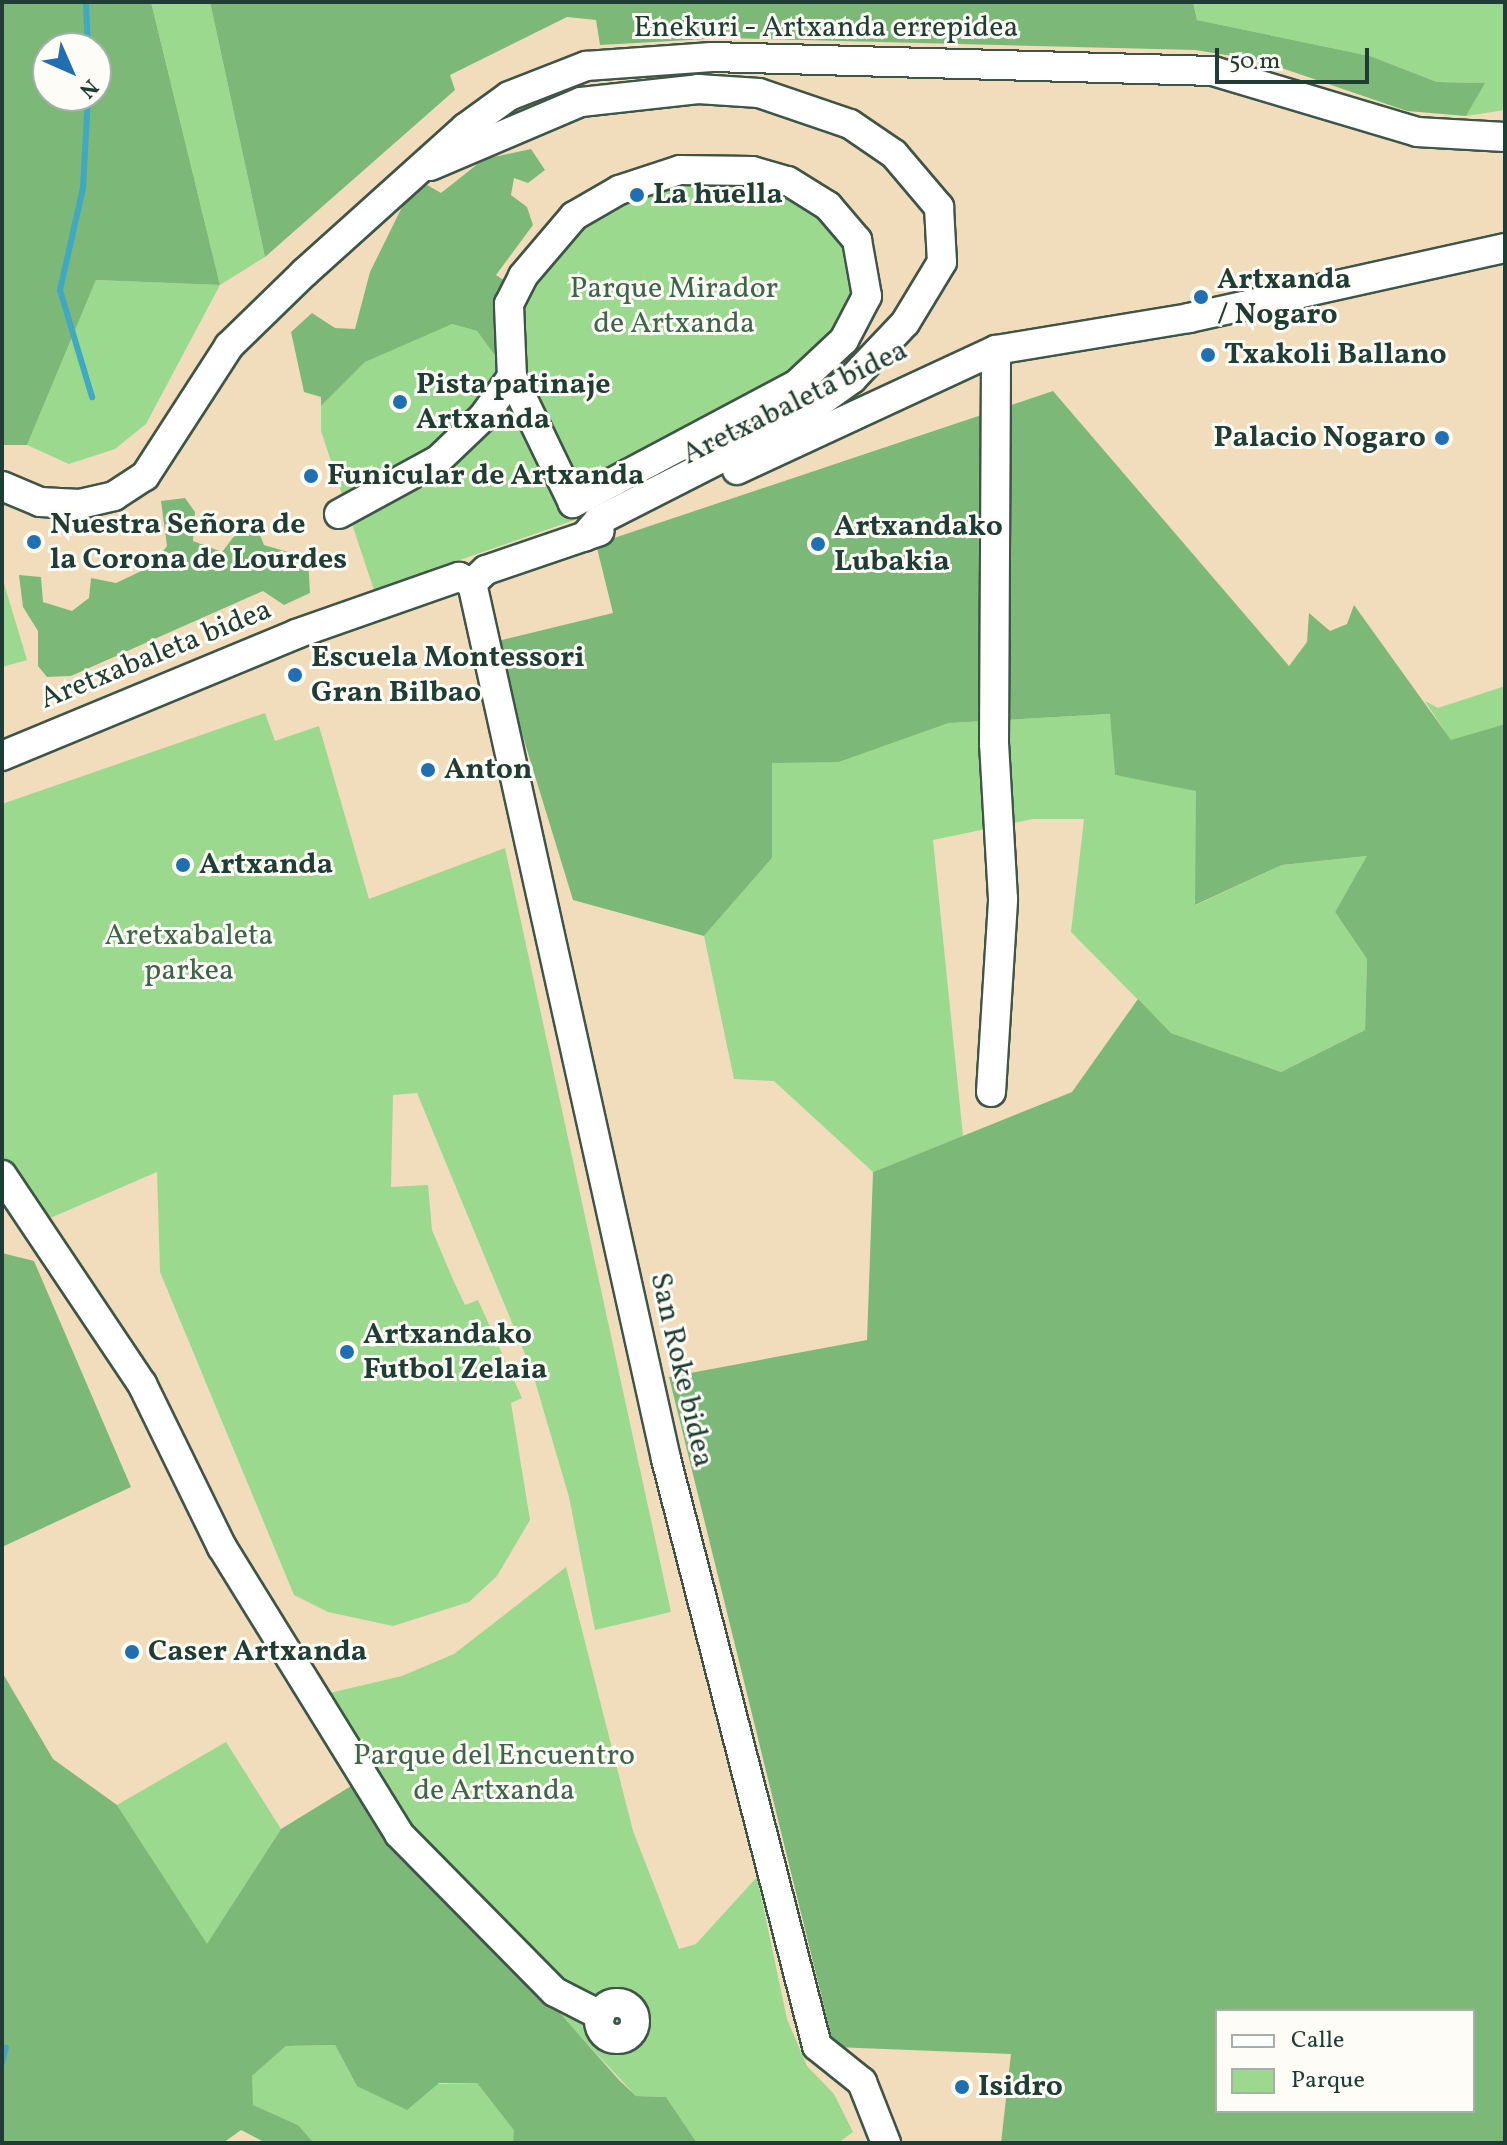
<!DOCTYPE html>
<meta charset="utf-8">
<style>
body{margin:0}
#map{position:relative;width:1507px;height:2145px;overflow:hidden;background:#f1ddbc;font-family:Vollkorn,serif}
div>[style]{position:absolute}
.green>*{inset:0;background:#9bd98e}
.forest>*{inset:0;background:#7cb979}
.stream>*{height:6px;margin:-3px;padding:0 3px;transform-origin:3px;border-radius:3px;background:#40a8c0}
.roads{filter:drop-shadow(2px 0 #3e5548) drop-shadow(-2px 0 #3e5548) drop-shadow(0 2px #3e5548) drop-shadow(0 -2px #3e5548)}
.minor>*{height:28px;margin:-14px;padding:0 14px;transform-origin:14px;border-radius:14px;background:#fff}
.minor>.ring{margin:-14px;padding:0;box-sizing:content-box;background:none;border:28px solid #fff;border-radius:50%}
.dots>*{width:22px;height:22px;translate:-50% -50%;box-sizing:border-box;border:4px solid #fdfcf7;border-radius:50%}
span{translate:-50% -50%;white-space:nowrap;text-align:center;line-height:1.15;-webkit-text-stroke:6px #fdfcf7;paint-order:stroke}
.street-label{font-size:30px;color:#1f3d34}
.poi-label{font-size:30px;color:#1f3d34;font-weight:700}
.left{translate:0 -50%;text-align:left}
.right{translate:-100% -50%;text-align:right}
.park-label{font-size:30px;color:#3e644a}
.frame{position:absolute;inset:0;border:4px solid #1f3d34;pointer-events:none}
.legend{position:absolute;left:1215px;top:2009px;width:260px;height:104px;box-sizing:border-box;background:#fdfcf7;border:2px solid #a4b0a9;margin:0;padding:10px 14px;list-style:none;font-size:24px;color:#1f3d34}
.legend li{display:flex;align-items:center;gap:16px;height:40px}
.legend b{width:40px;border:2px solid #a4b0a9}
.north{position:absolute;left:32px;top:32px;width:80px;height:80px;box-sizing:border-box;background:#fdfcf7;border:2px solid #a4b0a9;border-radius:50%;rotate:135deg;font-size:22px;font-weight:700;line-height:32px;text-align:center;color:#1f3d34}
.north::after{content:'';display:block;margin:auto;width:28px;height:36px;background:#1f6fb2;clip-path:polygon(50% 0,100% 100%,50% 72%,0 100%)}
.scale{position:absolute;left:1215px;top:48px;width:154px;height:36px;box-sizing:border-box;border:4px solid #1f3d34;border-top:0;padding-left:10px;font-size:24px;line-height:28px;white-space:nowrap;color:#1f3d34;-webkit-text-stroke:6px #fdfcf7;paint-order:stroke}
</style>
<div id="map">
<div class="green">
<i style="clip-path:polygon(151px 2px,210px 2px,265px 257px,220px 285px,146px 424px,115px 449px,69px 464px,27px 445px,96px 280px,220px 285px)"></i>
<i style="clip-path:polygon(1193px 2px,1505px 2px,1505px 110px,1466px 116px,1484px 83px,1437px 82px,1370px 56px,1197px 20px)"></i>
<i style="clip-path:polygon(754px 164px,875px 261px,800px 396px,589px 515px,374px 590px,321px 431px,321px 406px,365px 362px,419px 334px,452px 324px,477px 331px,494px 354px,496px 317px,567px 211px)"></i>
<i style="clip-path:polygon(2px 577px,27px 660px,2px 667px)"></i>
<i style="clip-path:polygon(1505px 686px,1505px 724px,1451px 741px,1425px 701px,1438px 708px)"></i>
<i style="clip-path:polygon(265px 713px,275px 741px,319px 726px,369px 899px,505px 848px,671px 1612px,595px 1630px,569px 1497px,532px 1371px,417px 1093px,393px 1095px,391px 1187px,428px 1185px,432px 1230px,454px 1282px,465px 1305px,478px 1300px,522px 1398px,511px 1403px,530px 1520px,497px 1576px,469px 1602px,393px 1626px,328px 1612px,294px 1595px,160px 1272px,157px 1172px,48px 1219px,2px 1158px,2px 804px)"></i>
<i style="clip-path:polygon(1111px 714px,1115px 775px,1196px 790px,1196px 905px,1282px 865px,1368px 856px,1335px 912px,1367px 959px,1365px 1030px,1281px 1072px,1171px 1033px,1071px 932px,1084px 819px,1033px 819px,933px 840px,963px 1136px,873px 1172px,774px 1081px,734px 1079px,704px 936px,772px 858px,771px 762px,839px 762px,949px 723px)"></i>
<i style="clip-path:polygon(566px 1567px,633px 1831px,679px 1949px,696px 1944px,757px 1877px,787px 2019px,807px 2066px,834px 2094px,853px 2132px,838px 2143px,697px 2143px,666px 2097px,636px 2096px,479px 1928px,304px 1699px,402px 1676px,454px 1654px)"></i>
<i style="clip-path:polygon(226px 1742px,281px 1829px,207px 1945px,117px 1805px)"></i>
<i style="clip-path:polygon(335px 2045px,357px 2086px,477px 2083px,515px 2130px,513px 2143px,314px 2143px,298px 2125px,252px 2105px,252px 2076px,286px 2046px)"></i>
</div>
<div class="forest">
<i style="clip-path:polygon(evenodd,2px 2px,151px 2px,220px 285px,96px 280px,27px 445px,2px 445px,2px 2px,96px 48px,96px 96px,48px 96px,48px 48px,96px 48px)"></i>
<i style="clip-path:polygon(210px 2px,1193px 2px,1197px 20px,1370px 56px,1437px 82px,1485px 83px,1466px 116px,1407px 111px,1258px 60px,1195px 50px,725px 38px,600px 45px,596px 20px,567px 17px,450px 75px,455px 90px,265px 257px)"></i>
<i style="clip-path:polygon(531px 149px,545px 170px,528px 183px,514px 178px,511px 195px,527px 207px,533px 225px,496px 275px,508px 283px,496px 317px,496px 357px,477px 331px,452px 324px,365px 362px,321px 406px,321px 397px,304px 392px,291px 332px,312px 313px,335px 328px,355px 329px,370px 272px,405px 201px,427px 185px,441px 193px,484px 159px)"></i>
<i style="clip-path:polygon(evenodd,1053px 391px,1289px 666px,1307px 642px,1309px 613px,1330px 631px,1347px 624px,1354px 605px,1451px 740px,1505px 724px,1505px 2143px,1001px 2143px,1011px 2054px,834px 2047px,669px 1377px,867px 1340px,873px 1172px,1072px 1092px,1138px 999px,1171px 1033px,1281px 1072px,1365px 1030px,1367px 959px,1335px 912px,1367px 856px,1282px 865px,1195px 905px,1196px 791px,1115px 775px,1110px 714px,949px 723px,839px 762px,772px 763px,772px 858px,704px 936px,573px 900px,494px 642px,613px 613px,596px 544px,1053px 391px,1217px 2011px,1473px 2011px,1473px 2111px,1217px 2111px,1217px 2011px)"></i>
<i style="clip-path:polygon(185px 498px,195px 512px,193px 541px,222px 552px,235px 535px,257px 527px,264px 545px,308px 558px,310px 593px,284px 605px,263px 591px,71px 676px,47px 677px,38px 666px,38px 631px,23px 607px,19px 575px,41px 577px,43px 602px,72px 611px,89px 598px,91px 578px,116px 583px,152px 566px,167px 546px,161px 501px)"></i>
<i style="clip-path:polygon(2px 1253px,34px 1261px,131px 1487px,2px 1547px)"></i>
<i style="clip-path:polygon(2px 1672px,53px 1759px,117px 1805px,207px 1944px,281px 1829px,356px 1783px,619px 2080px,636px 2096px,666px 2097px,697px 2143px,513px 2143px,514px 2130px,477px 2083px,439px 2083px,407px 2110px,357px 2086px,335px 2045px,286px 2046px,252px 2076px,253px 2105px,298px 2125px,314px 2143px,266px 2143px,241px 2130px,223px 2143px,2px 2143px)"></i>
</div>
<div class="stream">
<i style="left:86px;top:3px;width:45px;rotate:87.5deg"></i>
<i style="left:88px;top:96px;width:92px;rotate:93.1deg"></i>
<i style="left:83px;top:188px;width:105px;rotate:102.7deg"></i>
<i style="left:60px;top:290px;width:112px;rotate:73.3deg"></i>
<i style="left:2px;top:2063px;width:16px;rotate:-76deg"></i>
</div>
<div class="roads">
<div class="minor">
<i style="left:430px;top:166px;width:164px;rotate:-23deg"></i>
<i style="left:581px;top:102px;width:118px;rotate:-6.3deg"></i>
<i style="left:698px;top:89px;width:61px;rotate:3.8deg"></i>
<i style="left:759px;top:93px;width:96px;rotate:18.8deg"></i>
<i style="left:850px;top:124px;width:53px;rotate:34.3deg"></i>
<i style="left:894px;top:154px;width:70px;rotate:49.7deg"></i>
<i style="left:939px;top:207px;width:55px;rotate:86.9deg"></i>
<i style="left:942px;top:262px;width:71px;rotate:121.2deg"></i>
<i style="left:905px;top:323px;width:77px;rotate:133.4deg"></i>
<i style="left:852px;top:379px;width:74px;rotate:144.4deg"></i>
<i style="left:792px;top:422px;width:218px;rotate:153deg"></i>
<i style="left:598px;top:521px;width:21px;rotate:131deg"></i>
<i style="left:737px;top:470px;width:285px;rotate:-24.9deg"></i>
<i style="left:996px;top:350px;width:196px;rotate:-9.4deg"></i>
<i style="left:1189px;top:318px;width:324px;rotate:-12.5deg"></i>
<i style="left:2px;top:486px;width:41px;rotate:22.8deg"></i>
<i style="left:40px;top:502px;width:40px;rotate:2.9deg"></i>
<i style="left:80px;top:504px;width:35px;rotate:-13deg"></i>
<i style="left:114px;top:496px;width:37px;rotate:-33deg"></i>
<i style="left:145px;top:476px;width:155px;rotate:-57.1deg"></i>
<i style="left:229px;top:346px;width:105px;rotate:-44.2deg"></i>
<i style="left:304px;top:273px;width:217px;rotate:-42deg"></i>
<i style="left:465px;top:128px;width:54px;rotate:-36deg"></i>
<i style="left:509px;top:96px;width:83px;rotate:-21.3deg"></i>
<i style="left:586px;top:66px;width:126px;rotate:-4.1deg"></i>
<i style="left:712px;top:57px;width:501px;rotate:1.6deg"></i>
<i style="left:1213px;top:71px;width:213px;rotate:16.6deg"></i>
<i style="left:1417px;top:132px;width:88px;rotate:3.3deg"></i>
<i style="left:339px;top:514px;width:113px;rotate:-28.6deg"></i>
<i style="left:438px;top:460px;width:62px;rotate:-43.7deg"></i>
<i style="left:483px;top:417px;width:49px;rotate:-54.1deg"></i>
<i style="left:512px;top:377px;width:73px;rotate:-92.4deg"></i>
<i style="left:509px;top:304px;width:31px;rotate:-63deg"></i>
<i style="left:523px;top:276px;width:79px;rotate:-49.6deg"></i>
<i style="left:574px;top:216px;width:52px;rotate:-30deg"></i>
<i style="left:619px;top:190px;width:64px;rotate:-18.2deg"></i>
<i style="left:680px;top:170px;width:72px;rotate:0.8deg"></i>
<i style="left:752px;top:171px;width:37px;rotate:16deg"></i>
<i style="left:788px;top:181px;width:47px;rotate:32deg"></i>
<i style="left:828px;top:206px;width:45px;rotate:49.5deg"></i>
<i style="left:857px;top:240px;width:57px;rotate:79.9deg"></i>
<i style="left:867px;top:296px;width:50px;rotate:117.6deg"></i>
<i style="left:844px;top:340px;width:64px;rotate:136.9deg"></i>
<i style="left:797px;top:384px;width:254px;rotate:152deg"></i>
<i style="left:573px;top:503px;width:140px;rotate:-115.8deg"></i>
<i style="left:472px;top:583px;width:897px;rotate:77.51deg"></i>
<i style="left:666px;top:1459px;width:606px;rotate:75.57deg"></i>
<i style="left:817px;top:2046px;width:58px;rotate:38.7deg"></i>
<i style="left:862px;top:2082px;width:66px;rotate:68.5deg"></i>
<i style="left:472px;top:583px;width:19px;rotate:-43deg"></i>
<i style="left:486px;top:570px;width:120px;rotate:-18.9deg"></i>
<i style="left:2px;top:756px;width:318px;rotate:-22.5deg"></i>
<i style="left:296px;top:634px;width:173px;rotate:-19.3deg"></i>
<i style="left:459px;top:577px;width:14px;rotate:25deg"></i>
<i style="left:991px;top:1092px;width:193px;rotate:-86.4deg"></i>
<i style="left:1003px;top:899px;width:155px;rotate:-93.3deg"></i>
<i style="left:994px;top:744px;width:394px;rotate:-89.7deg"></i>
<i style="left:2px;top:1175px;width:252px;rotate:56.2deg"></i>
<i style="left:142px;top:1384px;width:182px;rotate:63.9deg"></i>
<i style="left:222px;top:1547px;width:337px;rotate:58.3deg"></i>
<i style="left:399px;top:1834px;width:222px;rotate:45.4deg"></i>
<i style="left:555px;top:1992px;width:51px;rotate:27.1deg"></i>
<i class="ring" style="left:599px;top:2003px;width:8px;height:8px"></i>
</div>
</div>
<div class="dots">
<i style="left:637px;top:195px;background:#1f6fb2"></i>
<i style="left:1201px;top:297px;background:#1f6fb2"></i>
<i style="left:1208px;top:355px;background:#1f6fb2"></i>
<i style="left:400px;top:402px;background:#1f6fb2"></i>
<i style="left:1442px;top:438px;background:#1f6fb2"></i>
<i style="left:311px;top:476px;background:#1f6fb2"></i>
<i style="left:34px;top:542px;background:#1f6fb2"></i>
<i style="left:818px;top:544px;background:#1f6fb2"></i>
<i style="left:295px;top:675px;background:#1f6fb2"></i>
<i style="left:428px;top:770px;background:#1f6fb2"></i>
<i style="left:183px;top:865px;background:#1f6fb2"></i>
<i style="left:347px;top:1352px;background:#1f6fb2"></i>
<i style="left:132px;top:1652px;background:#1f6fb2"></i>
<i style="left:962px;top:2087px;background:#1f6fb2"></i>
</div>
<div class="street-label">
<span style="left:826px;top:28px">Enekuri - Artxanda errepidea</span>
<span style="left:795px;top:403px;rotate:-26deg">Aretxabaleta bidea</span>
<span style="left:156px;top:655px;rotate:-22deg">Aretxabaleta bidea</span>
<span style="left:681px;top:1370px;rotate:77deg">San Roke bidea</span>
</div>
<div class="poi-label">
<span class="left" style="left:653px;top:195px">La huella</span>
<span class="left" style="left:1217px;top:297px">Artxanda<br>/ Nogaro</span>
<span class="left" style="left:1224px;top:355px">Txakoli Ballano</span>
<span class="left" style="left:416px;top:402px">Pista patinaje<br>Artxanda</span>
<span class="right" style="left:1426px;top:438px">Palacio Nogaro</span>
<span class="left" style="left:327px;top:476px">Funicular de Artxanda</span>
<span class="left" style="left:50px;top:542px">Nuestra Señora de<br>la Corona de Lourdes</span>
<span class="left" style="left:834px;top:544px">Artxandako<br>Lubakia</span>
<span class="left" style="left:311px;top:675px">Escuela Montessori<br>Gran Bilbao</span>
<span class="left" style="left:444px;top:770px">Anton</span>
<span class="left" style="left:199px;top:865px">Artxanda</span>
<span class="left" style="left:363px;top:1352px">Artxandako<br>Futbol Zelaia</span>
<span class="left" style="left:148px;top:1652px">Caser Artxanda</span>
<span class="left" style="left:978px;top:2087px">Isidro</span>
</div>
<div class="park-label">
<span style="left:674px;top:306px">Parque Mirador<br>de Artxanda</span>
<span style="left:189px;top:953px">Aretxabaleta<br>parkea</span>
<span style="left:494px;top:1773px">Parque del Encuentro<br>de Artxanda</span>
</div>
<div class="frame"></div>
<ul class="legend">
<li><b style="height:10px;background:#fff"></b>Calle</li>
<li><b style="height:22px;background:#9bd98e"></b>Parque</li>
</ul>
<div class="north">N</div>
<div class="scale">50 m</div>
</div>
